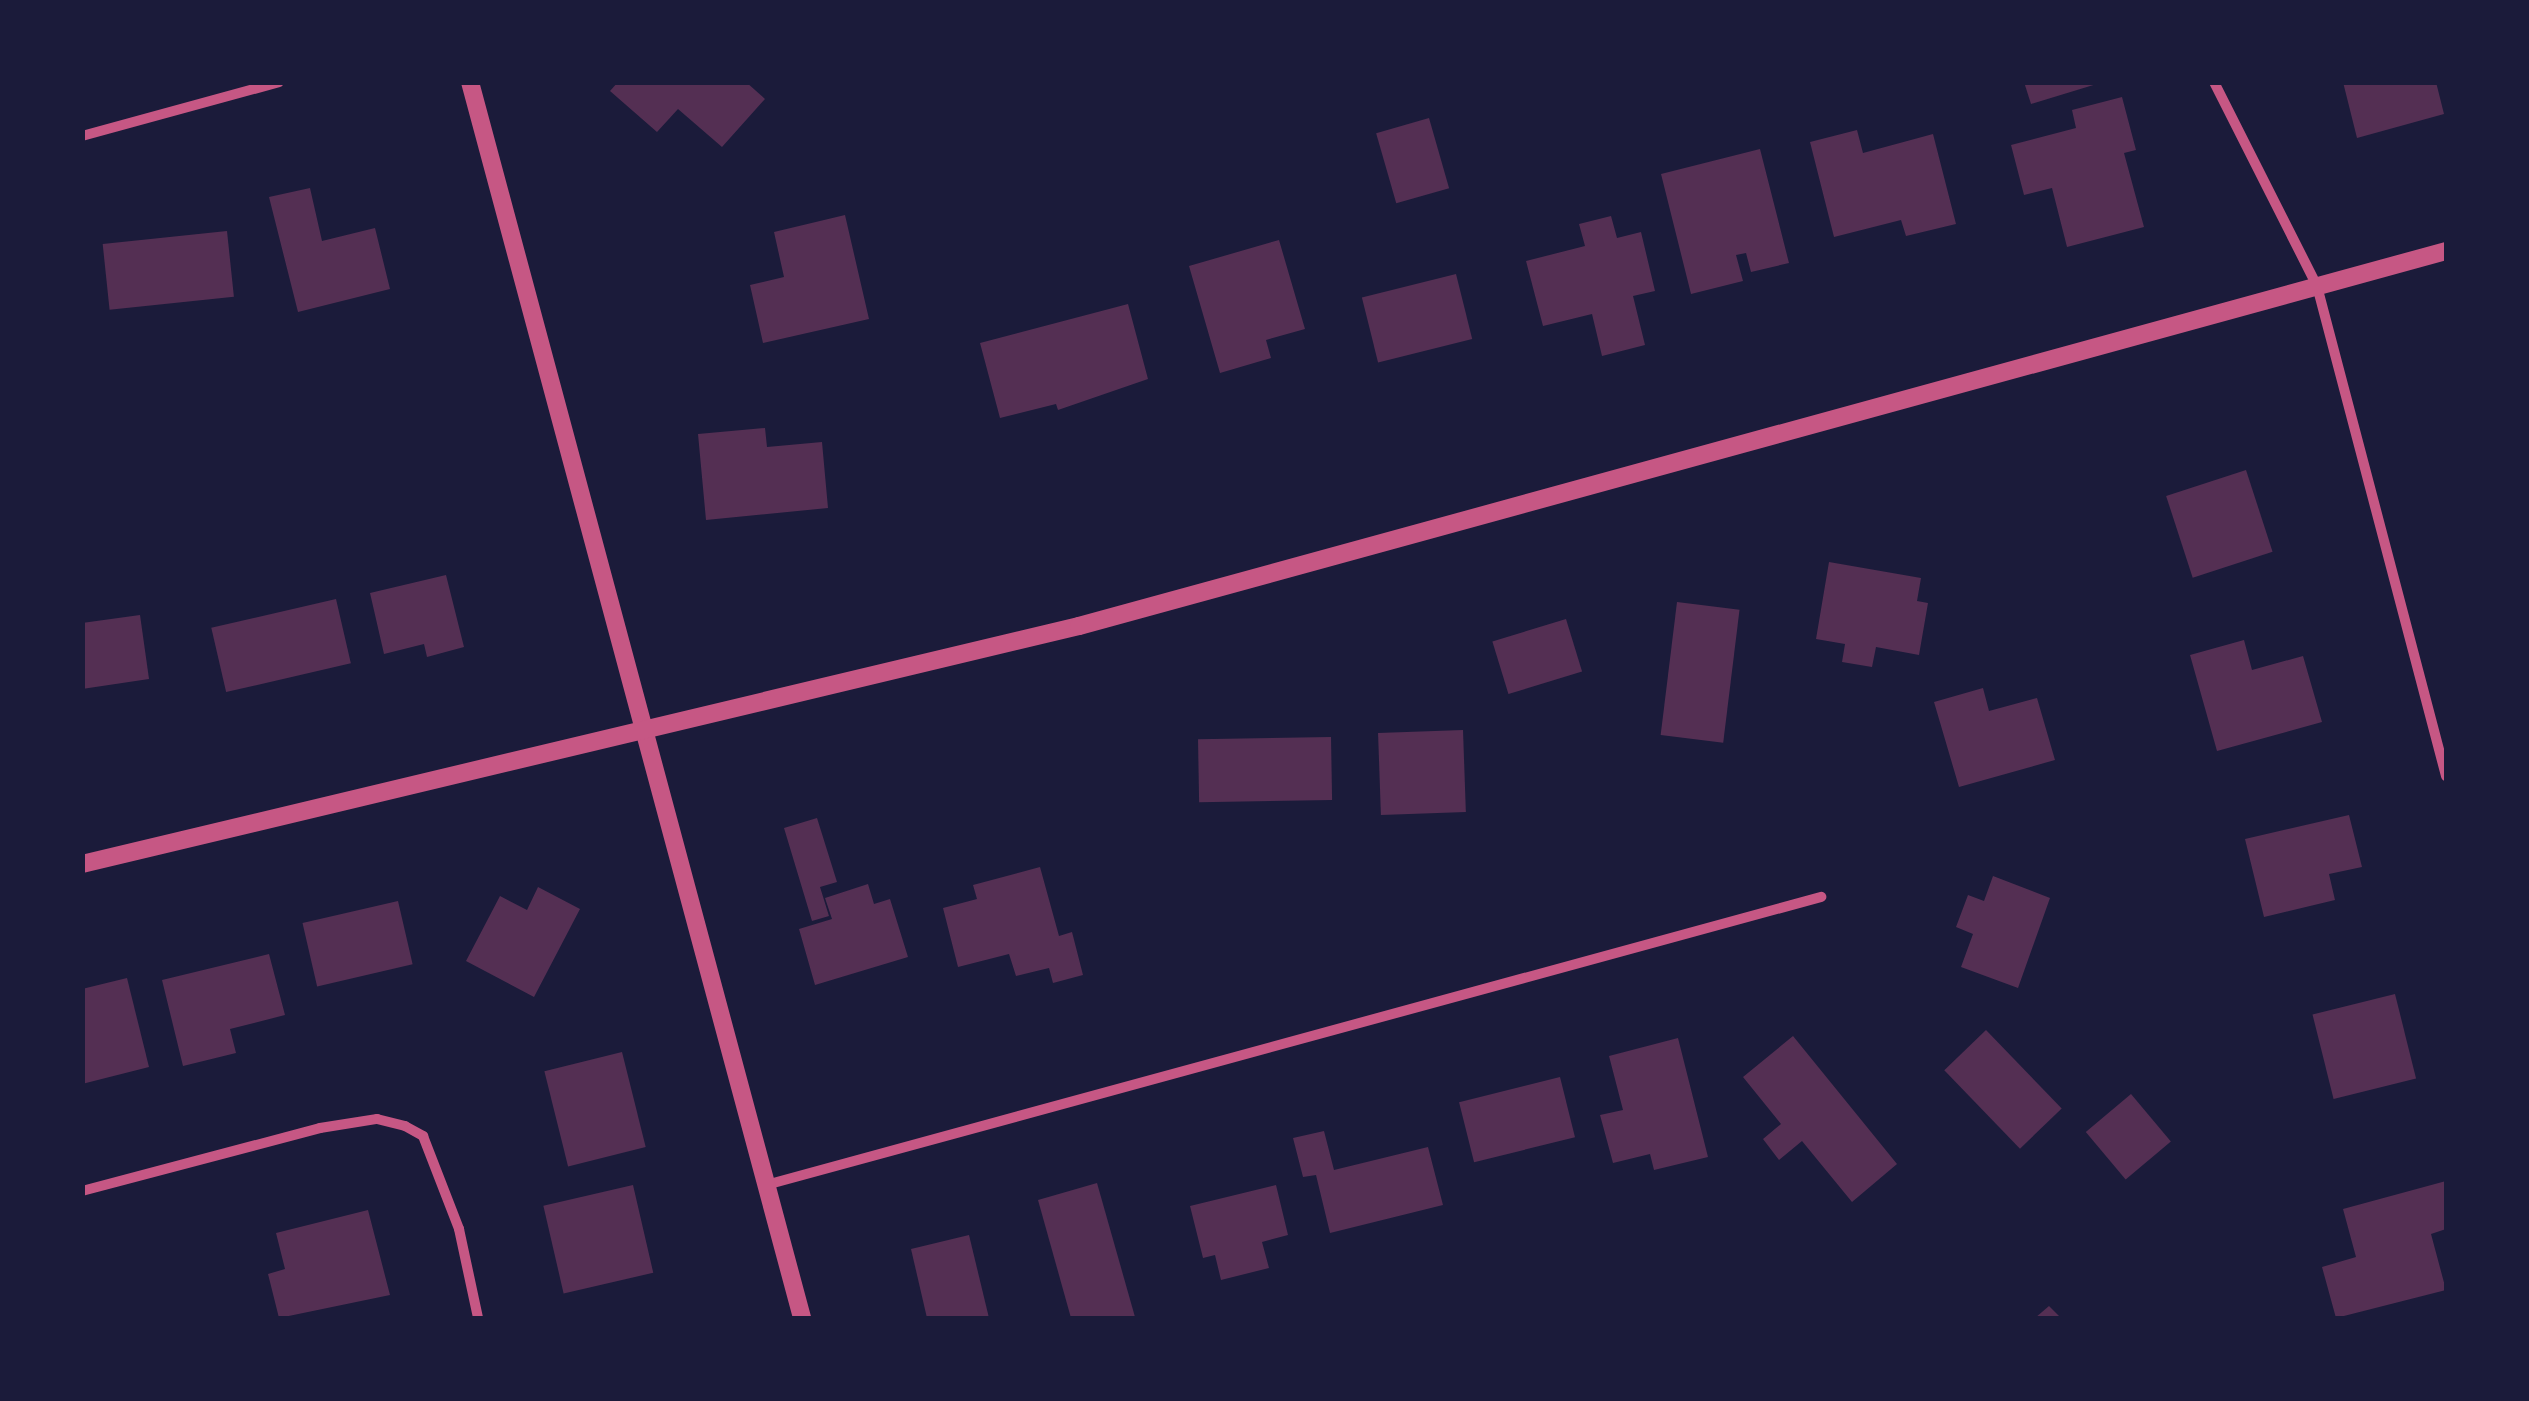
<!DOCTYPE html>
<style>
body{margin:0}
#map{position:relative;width:2529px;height:1401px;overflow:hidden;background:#1b1b3a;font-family:Jost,sans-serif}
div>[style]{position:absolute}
.building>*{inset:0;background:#542f53;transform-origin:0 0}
.minor>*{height:10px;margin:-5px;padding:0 5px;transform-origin:5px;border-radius:5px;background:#c65784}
.tertiary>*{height:18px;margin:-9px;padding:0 9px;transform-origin:9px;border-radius:9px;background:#c65784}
span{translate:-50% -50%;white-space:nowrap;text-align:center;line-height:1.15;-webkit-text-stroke:8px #1b1b3a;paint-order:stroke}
.frame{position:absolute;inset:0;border:85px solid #1b1b3a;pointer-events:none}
</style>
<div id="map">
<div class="building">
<i style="clip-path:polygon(618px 82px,746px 82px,765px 99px,722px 147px,678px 109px,657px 132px,610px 91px)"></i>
<i style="clip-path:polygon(2024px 82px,2099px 82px,2100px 83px,2031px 104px)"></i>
<i style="clip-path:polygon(2343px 82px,2436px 82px,2444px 114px,2357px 138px)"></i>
<i style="clip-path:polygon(2122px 97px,2136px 150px,2124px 153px,2144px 227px,2067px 247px,2052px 188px,2024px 195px,2011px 145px,2076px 128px,2072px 110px)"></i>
<i style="left:1429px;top:118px;width:73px;height:55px;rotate:74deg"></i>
<i style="clip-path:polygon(1857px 130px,1863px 153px,1933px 134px,1956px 224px,1906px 236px,1901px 220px,1834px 237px,1810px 142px)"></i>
<i style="clip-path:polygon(1760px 149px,1789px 263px,1751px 272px,1746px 253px,1736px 255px,1743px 281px,1691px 294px,1661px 174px)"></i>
<i style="clip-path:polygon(310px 188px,322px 241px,375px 228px,390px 289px,298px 312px,269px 197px)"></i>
<i style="clip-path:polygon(845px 215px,869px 319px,763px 343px,750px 285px,784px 277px,774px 232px)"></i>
<i style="clip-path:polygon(1611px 216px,1617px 238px,1641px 232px,1655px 291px,1633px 296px,1645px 345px,1602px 356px,1592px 314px,1543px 326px,1526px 261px,1585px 246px,1579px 224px)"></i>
<i style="left:227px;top:231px;width:66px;height:125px;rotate:84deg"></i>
<i style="clip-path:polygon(1279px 240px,1305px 329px,1266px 340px,1271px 358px,1220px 373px,1189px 266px)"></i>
<i style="left:1456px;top:274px;width:67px;height:97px;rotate:76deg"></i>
<i style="clip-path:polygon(1128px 304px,1148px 379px,1058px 410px,1056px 404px,1000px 418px,980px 343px)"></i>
<i style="clip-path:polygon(765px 428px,767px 447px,822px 442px,828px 508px,706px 520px,698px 434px)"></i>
<i style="left:2246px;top:470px;width:86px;height:84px;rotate:72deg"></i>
<i style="clip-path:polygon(1829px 562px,1921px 578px,1917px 601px,1928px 603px,1919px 655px,1876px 647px,1872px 667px,1842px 662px,1845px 644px,1816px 639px)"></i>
<i style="clip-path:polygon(446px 575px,464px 647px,427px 657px,424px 644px,384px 654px,370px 593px)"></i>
<i style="left:336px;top:599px;width:66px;height:128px;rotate:77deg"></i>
<i style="left:1677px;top:602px;width:63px;height:134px;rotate:7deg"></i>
<i style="clip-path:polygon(140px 615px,149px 679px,82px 689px,82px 623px)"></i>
<i style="left:1566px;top:619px;width:55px;height:77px;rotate:73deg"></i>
<i style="clip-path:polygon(2244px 640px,2252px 670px,2303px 656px,2322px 722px,2217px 751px,2190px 655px)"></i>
<i style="clip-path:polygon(1983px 688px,1989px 711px,2037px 698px,2055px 760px,1959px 787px,1934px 702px)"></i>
<i style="left:1463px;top:730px;width:82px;height:85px;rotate:88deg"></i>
<i style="left:1331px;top:737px;width:63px;height:133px;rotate:89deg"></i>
<i style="clip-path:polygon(2349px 815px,2362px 867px,2329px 874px,2335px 900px,2264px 917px,2245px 839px)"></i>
<i style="clip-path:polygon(817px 818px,837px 882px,820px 887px,829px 916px,812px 921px,784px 828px)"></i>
<i style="clip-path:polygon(1040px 867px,1059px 936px,1072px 932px,1083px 975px,1053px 983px,1049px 968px,1016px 976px,1009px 954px,958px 967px,943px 908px,977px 899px,973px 885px)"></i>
<i style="clip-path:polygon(1993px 876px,2050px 898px,2018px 988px,1961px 967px,1973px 934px,1956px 927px,1968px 895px,1984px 901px)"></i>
<i style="clip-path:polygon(868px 884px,874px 904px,890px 899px,908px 957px,815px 985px,799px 929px,832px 919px,825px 898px)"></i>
<i style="clip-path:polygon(538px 887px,580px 909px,534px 997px,466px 961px,500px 896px,527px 910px)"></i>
<i style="left:398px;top:901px;width:65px;height:98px;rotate:77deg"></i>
<i style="clip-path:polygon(269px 954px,285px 1015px,230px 1029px,236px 1053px,183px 1066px,162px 980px)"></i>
<i style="clip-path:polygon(127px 978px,149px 1067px,82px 1084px,82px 989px)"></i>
<i style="left:2395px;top:994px;width:87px;height:85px;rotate:76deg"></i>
<i style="left:1986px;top:1030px;width:109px;height:58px;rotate:46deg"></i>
<i style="clip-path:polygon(1793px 1036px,1897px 1164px,1852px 1202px,1802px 1141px,1779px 1160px,1763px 1139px,1781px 1124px,1743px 1077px)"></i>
<i style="clip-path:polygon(1678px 1038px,1708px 1157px,1654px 1170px,1650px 1154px,1613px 1163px,1600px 1115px,1623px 1110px,1609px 1056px)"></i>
<i style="left:622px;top:1052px;width:98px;height:80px;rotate:76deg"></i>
<i style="left:1560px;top:1077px;width:62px;height:104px;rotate:76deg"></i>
<i style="left:2131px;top:1094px;width:62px;height:59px;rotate:50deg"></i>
<i style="clip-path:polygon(1324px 1131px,1334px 1170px,1428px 1147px,1443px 1205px,1330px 1233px,1316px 1175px,1303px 1177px,1293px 1138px)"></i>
<i style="clip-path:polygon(2446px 1181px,2446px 1229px,2431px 1234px,2446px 1290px,2336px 1318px,2322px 1267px,2356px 1257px,2343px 1209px)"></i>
<i style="clip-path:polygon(1097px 1183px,1135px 1317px,1128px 1318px,1071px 1318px,1038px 1200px)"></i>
<i style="left:633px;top:1185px;width:90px;height:92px;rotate:77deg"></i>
<i style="clip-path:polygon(1276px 1185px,1288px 1235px,1262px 1242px,1269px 1268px,1221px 1280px,1215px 1255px,1203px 1258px,1190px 1206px)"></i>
<i style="clip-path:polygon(368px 1210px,390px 1295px,279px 1318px,268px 1274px,285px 1269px,276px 1233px)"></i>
<i style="clip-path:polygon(969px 1235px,989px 1318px,927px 1318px,911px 1249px)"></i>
<i style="clip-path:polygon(2049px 1306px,2061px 1318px,2035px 1318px)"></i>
</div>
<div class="minor">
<i style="left:2214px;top:82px;width:229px;rotate:63.2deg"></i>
<i style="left:2317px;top:286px;width:507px;rotate:75.25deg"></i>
<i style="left:82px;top:136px;width:204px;rotate:-15.3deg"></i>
<i style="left:766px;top:1185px;width:1094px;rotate:-15.27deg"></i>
<i style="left:82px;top:1191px;width:246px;rotate:-14.8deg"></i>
<i style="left:320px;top:1128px;width:58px;rotate:-9deg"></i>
<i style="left:377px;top:1119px;width:29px;rotate:14deg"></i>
<i style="left:405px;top:1126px;width:21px;rotate:29deg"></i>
<i style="left:423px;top:1136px;width:100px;rotate:68.8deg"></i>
<i style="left:459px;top:1229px;width:91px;rotate:77.9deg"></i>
</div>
<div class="tertiary">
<i style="left:470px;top:82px;width:1280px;rotate:74.96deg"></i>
<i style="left:82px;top:864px;width:1025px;rotate:-13.43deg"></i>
<i style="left:1079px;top:626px;width:1418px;rotate:-15.34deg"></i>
</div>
<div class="frame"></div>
</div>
